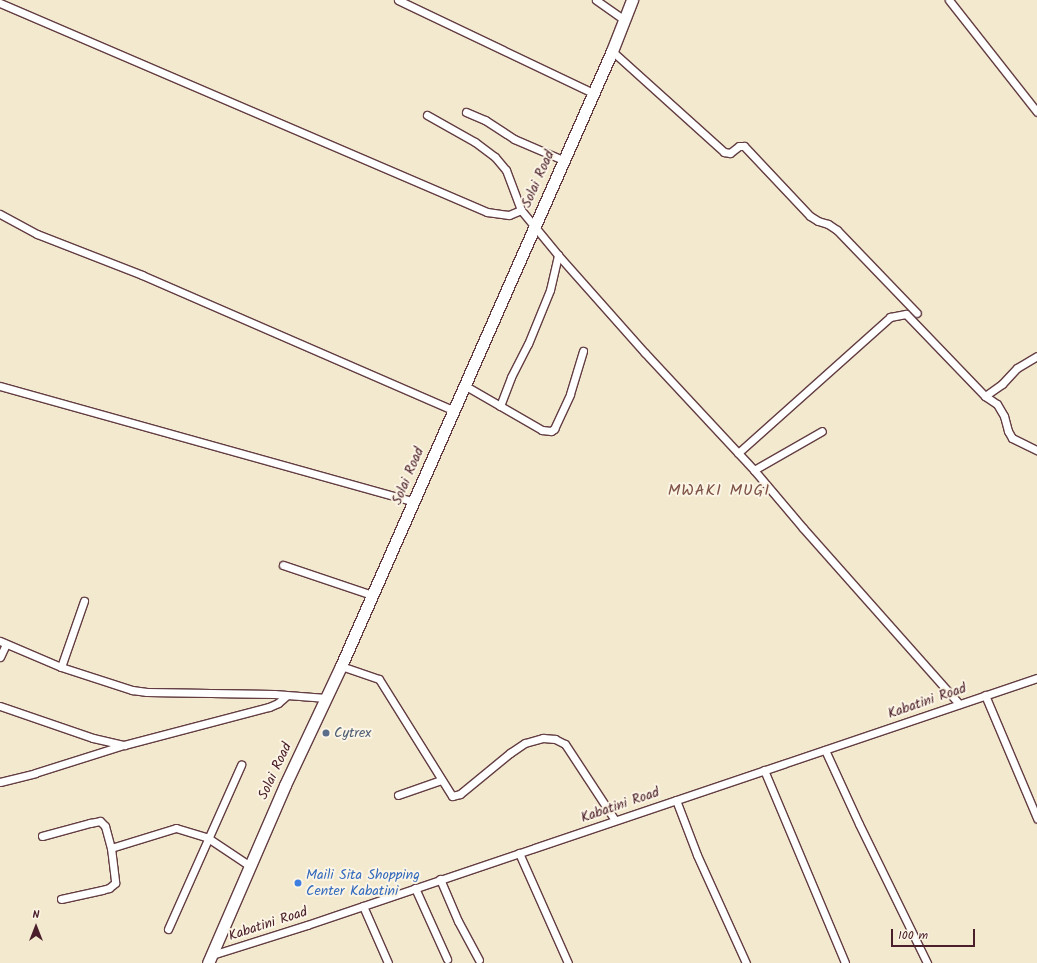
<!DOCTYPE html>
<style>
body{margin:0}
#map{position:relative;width:1037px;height:963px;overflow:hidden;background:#f2e9ce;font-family:Kalam,sans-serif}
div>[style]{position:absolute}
.roads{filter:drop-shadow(1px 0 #633d43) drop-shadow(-1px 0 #633d43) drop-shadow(0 1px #633d43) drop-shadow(0 -1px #633d43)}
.minor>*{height:7px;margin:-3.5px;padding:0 3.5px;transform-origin:3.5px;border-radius:3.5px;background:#fff}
.highway>*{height:11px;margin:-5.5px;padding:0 5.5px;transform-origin:5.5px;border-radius:5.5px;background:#fff}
.dots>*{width:11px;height:11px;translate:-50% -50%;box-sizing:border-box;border:2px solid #fcf5e5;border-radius:50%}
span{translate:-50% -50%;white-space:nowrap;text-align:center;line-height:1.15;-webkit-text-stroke:4px #fcf5e5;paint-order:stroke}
.street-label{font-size:14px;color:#4a1f2b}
.service-label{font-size:14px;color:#4e5e75}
.left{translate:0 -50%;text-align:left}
.shop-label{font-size:14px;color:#366cbe}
.quarter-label{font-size:16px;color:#7d5245;letter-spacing:1px}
.north{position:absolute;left:16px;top:907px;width:40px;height:40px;-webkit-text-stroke:3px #fcf5e5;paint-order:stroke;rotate:0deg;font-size:11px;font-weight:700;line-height:16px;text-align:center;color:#4a1f2b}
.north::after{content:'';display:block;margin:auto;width:14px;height:18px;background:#4a1f2b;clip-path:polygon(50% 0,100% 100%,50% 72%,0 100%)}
.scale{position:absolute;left:891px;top:929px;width:84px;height:18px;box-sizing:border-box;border:2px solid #4a1f2b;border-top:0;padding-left:5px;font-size:12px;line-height:14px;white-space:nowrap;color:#4a1f2b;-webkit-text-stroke:3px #fcf5e5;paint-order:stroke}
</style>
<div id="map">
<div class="roads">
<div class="minor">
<i style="left:398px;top:0;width:216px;rotate:25.5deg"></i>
<i style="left:596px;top:0;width:35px;rotate:35deg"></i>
<i style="left:949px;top:0;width:142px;rotate:51.8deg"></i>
<i style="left:0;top:3px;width:530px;rotate:23.23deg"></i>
<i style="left:487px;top:212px;width:22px;rotate:8deg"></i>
<i style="left:509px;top:215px;width:13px;rotate:-23deg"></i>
<i style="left:612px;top:51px;width:151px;rotate:42deg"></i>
<i style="left:724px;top:152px;width:6px;rotate:9deg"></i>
<i style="left:730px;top:153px;width:11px;rotate:-38deg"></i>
<i style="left:739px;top:146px;width:5px"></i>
<i style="left:744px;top:146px;width:96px;rotate:46.7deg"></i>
<i style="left:810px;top:216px;width:9px;rotate:32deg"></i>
<i style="left:818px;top:221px;width:10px;rotate:17deg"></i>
<i style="left:828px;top:224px;width:11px;rotate:34deg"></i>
<i style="left:837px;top:230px;width:115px;rotate:46.1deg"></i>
<i style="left:466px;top:112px;width:21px;rotate:23deg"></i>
<i style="left:485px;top:120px;width:35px;rotate:33deg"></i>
<i style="left:514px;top:139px;width:53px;rotate:23.2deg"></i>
<i style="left:427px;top:115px;width:55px;rotate:29.4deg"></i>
<i style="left:475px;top:142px;width:25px;rotate:37deg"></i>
<i style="left:495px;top:157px;width:17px;rotate:50deg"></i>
<i style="left:506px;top:170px;width:43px;rotate:69.4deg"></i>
<i style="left:521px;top:210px;width:58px;rotate:50.6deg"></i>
<i style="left:558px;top:255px;width:131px;rotate:48.4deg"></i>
<i style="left:645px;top:353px;width:160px;rotate:47deg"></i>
<i style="left:754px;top:470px;width:76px;rotate:49.8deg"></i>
<i style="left:803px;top:528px;width:235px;rotate:48.4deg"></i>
<i style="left:0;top:214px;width:42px;rotate:28.4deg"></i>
<i style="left:37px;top:234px;width:113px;rotate:21.3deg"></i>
<i style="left:142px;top:275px;width:339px;rotate:23.5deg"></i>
<i style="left:464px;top:385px;width:90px;rotate:30deg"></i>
<i style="left:542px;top:430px;width:9px;rotate:6deg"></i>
<i style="left:551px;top:431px;width:4px;rotate:-34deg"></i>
<i style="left:554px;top:429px;width:38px;rotate:-65deg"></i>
<i style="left:570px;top:394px;width:45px;rotate:-73.2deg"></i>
<i style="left:0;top:386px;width:429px;rotate:15.6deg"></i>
<i style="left:985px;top:396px;width:21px;rotate:-35deg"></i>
<i style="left:1002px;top:384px;width:22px;rotate:-47deg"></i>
<i style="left:1017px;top:368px;width:23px;rotate:-31deg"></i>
<i style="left:500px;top:406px;width:31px;rotate:-69deg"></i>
<i style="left:511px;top:377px;width:37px;rotate:-63deg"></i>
<i style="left:528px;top:344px;width:58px;rotate:-67.8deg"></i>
<i style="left:550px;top:290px;width:36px;rotate:-77deg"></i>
<i style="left:738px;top:453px;width:204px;rotate:-41.8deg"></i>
<i style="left:890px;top:317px;width:16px;rotate:-11deg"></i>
<i style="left:906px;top:314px;width:114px;rotate:46.1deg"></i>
<i style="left:985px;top:396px;width:14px;rotate:34deg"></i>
<i style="left:997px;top:404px;width:14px;rotate:60deg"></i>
<i style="left:1004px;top:416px;width:16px;rotate:75deg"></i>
<i style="left:1008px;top:431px;width:8px;rotate:60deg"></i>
<i style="left:1012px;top:438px;width:28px;rotate:26deg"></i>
<i style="left:754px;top:470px;width:78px;rotate:-29.8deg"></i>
<i style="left:283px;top:565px;width:94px;rotate:18.6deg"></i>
<i style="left:0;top:641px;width:66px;rotate:23.1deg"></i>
<i style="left:61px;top:667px;width:75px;rotate:17.9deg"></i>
<i style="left:132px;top:690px;width:15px;rotate:8deg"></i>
<i style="left:147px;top:692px;width:127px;rotate:0.9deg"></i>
<i style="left:274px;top:694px;width:52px;rotate:4.4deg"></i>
<i style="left:0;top:657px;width:14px;rotate:-65deg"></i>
<i style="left:341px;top:666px;width:40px;rotate:18.9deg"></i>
<i style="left:379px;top:679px;width:138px;rotate:58deg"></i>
<i style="left:452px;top:796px;width:8px;rotate:-14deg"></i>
<i style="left:460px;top:794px;width:65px;rotate:-39.4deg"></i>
<i style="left:510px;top:753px;width:18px;rotate:-34deg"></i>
<i style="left:525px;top:743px;width:19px;rotate:-16deg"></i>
<i style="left:543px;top:738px;width:12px;rotate:5deg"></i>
<i style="left:555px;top:739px;width:11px;rotate:27deg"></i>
<i style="left:565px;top:744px;width:91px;rotate:56.7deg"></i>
<i style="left:61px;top:667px;width:70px;rotate:-70.8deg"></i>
<i style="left:985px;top:695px;width:134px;rotate:67.1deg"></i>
<i style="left:0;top:706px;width:98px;rotate:19deg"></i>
<i style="left:93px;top:738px;width:32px;rotate:13deg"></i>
<i style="left:825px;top:750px;width:81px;rotate:65.3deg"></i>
<i style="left:859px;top:824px;width:155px;rotate:63.9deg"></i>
<i style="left:764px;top:770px;width:209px;rotate:67.2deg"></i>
<i style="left:0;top:782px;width:36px;rotate:-14deg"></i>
<i style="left:35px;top:773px;width:93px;rotate:-17.5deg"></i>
<i style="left:124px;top:745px;width:150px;rotate:-14.7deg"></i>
<i style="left:269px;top:707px;width:10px;rotate:-24deg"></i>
<i style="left:278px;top:703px;width:11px;rotate:-41deg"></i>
<i style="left:398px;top:795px;width:46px;rotate:-19.2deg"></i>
<i style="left:676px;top:800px;width:59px;rotate:69.1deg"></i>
<i style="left:697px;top:855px;width:119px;rotate:65.6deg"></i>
<i style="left:42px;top:836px;width:50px;rotate:-15.2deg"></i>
<i style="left:90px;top:823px;width:10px;rotate:-11deg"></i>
<i style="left:100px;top:821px;width:7px;rotate:45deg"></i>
<i style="left:105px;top:826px;width:23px;rotate:75deg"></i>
<i style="left:111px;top:848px;width:35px;rotate:83deg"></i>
<i style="left:115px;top:883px;width:8px;rotate:140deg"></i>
<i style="left:109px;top:888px;width:7px;rotate:164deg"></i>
<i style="left:102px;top:890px;width:42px;rotate:167.6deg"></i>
<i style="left:111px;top:848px;width:68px;rotate:-17.1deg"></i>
<i style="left:176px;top:828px;width:34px;rotate:17deg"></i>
<i style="left:208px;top:838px;width:50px;rotate:33.7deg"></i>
<i style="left:519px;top:853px;width:120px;rotate:66deg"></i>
<i style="left:440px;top:879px;width:46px;rotate:66.8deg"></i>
<i style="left:458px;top:921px;width:44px;rotate:61.7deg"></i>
<i style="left:415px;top:888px;width:78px;rotate:65.7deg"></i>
<i style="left:363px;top:906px;width:62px;rotate:66.3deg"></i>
<i style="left:168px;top:929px;width:180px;rotate:-66deg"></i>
<i style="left:212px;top:955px;width:100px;rotate:-17.5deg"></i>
<i style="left:307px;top:925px;width:771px;rotate:-18.69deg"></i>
</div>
<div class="highway">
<i style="left:208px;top:963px;width:194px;rotate:-66.6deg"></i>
<i style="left:285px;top:785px;width:132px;rotate:-64.8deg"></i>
<i style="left:341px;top:666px;width:672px;rotate:-66.22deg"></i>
<i style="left:612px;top:51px;width:55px;rotate:-68.6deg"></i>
</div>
</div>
<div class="dots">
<i style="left:326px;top:733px;background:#5c6f8a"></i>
<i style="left:298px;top:883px;background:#3f7fe0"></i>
</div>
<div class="street-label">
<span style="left:538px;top:179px;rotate:-66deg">Solai Road</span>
<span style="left:408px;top:476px;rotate:-67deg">Solai Road</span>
<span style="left:927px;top:701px;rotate:-19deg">Kabatini Road</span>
<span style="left:275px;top:771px;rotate:-65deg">Solai Road</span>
<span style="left:620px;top:805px;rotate:-19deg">Kabatini Road</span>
<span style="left:268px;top:924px;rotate:-18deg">Kabatini Road</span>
</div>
<div class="service-label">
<span class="left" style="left:334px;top:733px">Cytrex</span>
</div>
<div class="shop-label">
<span class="left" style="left:306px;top:883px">Maili Sita Shopping<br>Center Kabatini</span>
</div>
<div class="quarter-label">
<span style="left:719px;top:491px">MWAKI MUGI</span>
</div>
<div class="north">N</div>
<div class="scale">100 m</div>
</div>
